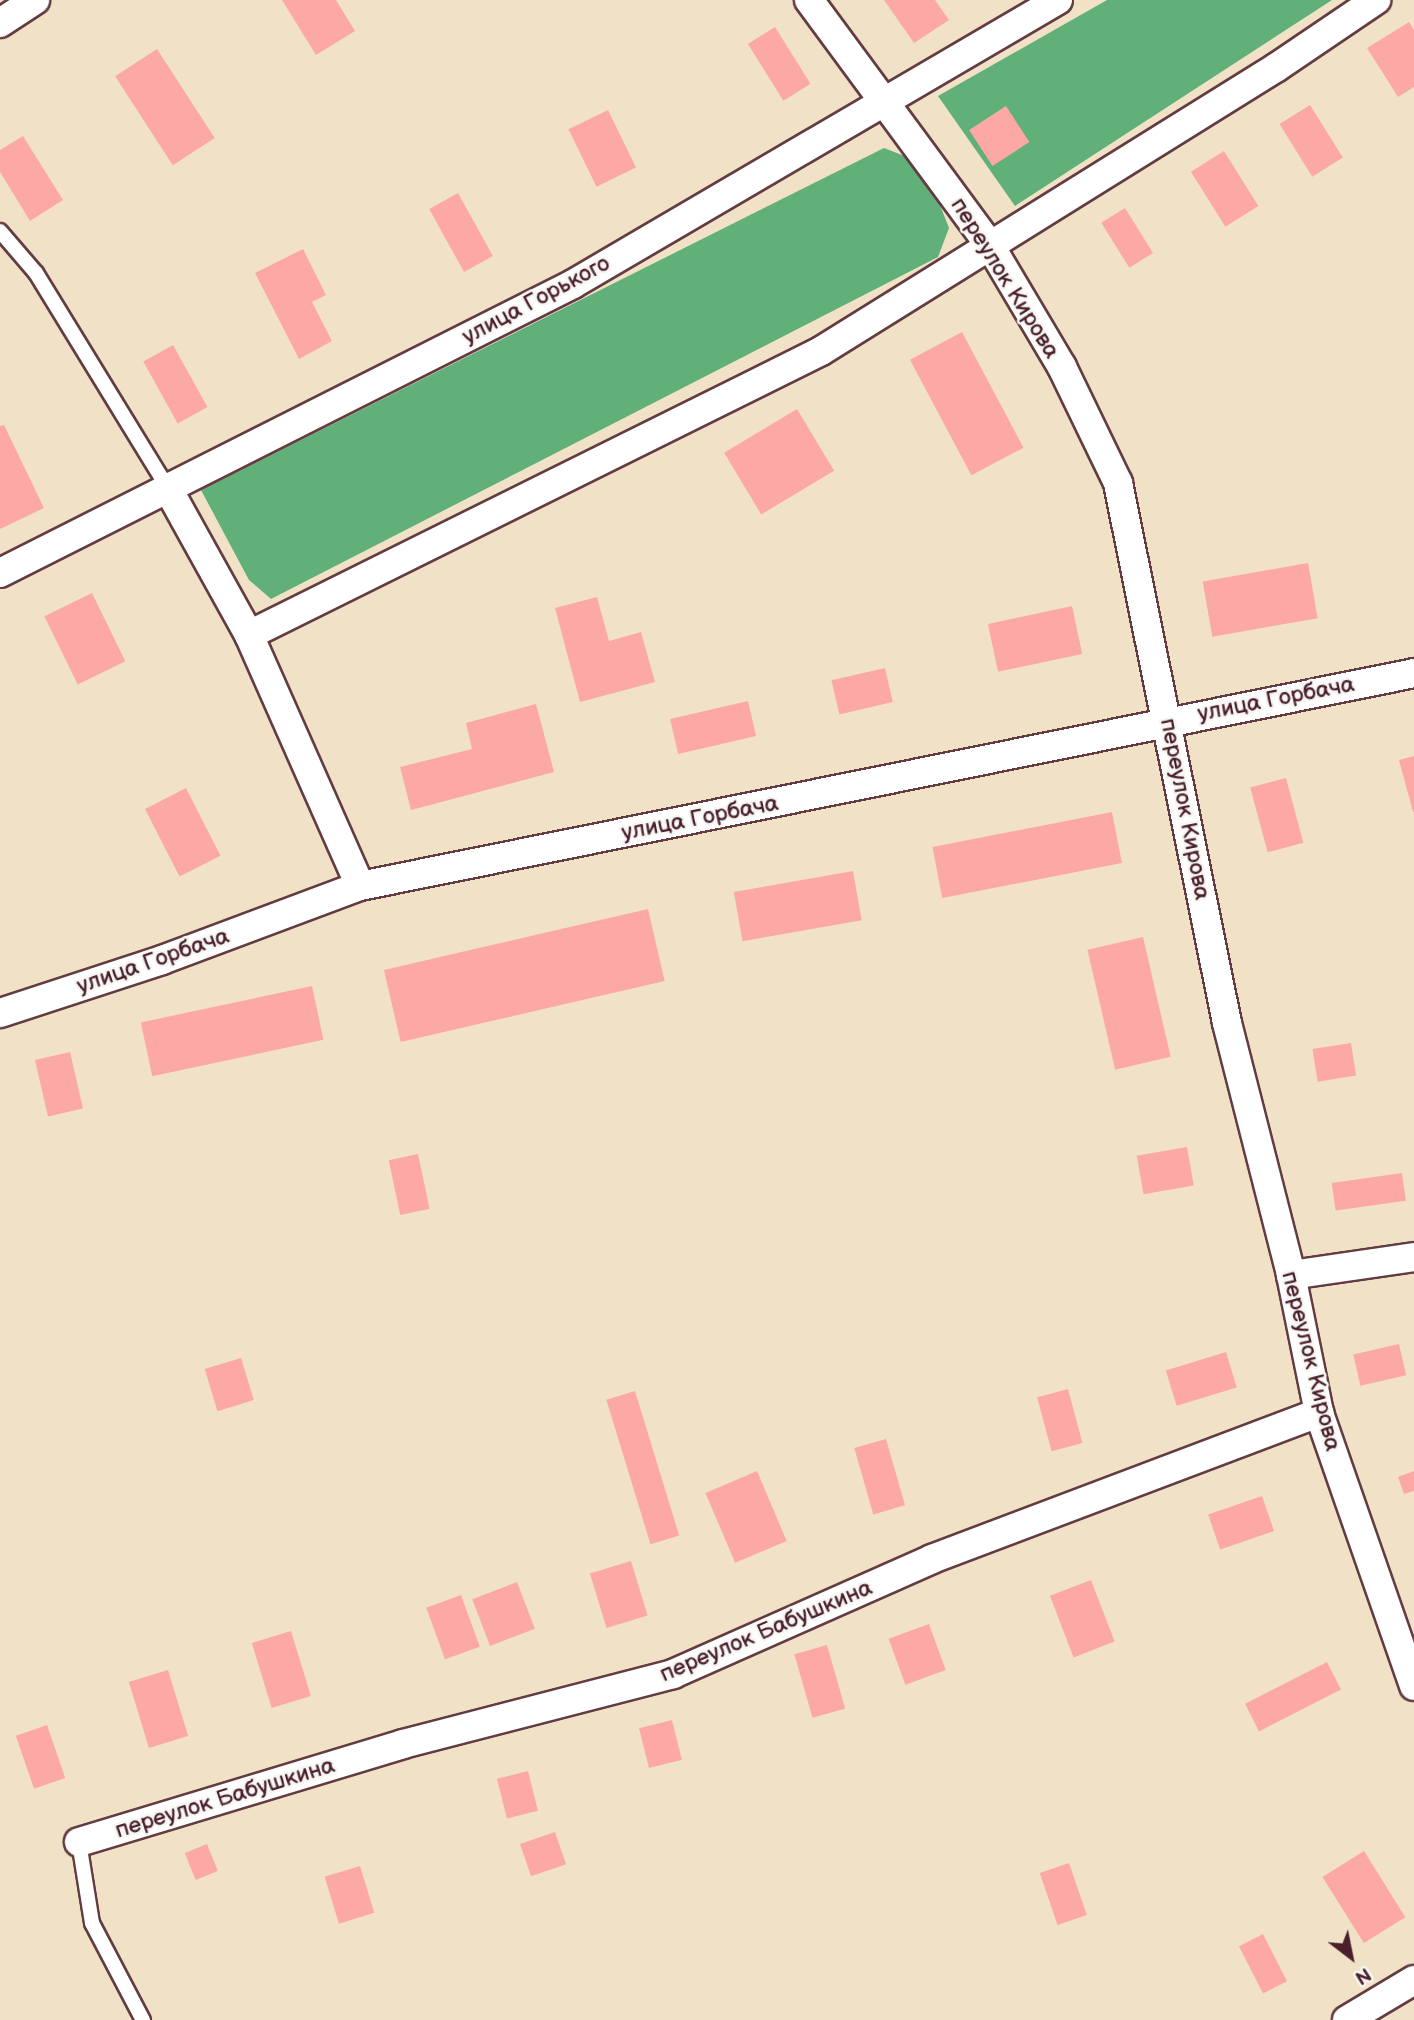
<!DOCTYPE html>
<meta charset="utf-8">
<style>
body{margin:0}
#map{position:relative;width:1414px;height:2020px;overflow:hidden;background:#f1e2c7;font-family:"Balsamiq Sans",sans-serif}
div>[style]{position:absolute}
.forest>*{inset:0;background:#61af79}
.building>*{inset:0;background:#fca9a5;transform-origin:0 0}
.roads{filter:drop-shadow(2px 0 #633c42) drop-shadow(-2px 0 #633c42) drop-shadow(0 2px #633c42) drop-shadow(0 -2px #633c42)}
.service>*{height:14px;margin:-7px;padding:0 7px;transform-origin:7px;border-radius:7px;background:#fff}
.minor>*{height:28px;margin:-14px;padding:0 14px;transform-origin:14px;border-radius:14px;background:#fff}
span{translate:-50% -50%;white-space:nowrap;text-align:center;line-height:1.15;-webkit-text-stroke:5px #f6f6f2;paint-order:stroke}
.street-label{font-size:23px;color:#4a1f2b}
.north{position:absolute;left:1316px;top:1922px;width:70px;height:70px;-webkit-text-stroke:5px #f6f6f2;paint-order:stroke;rotate:148deg;font-size:19px;font-weight:700;line-height:28px;text-align:center;color:#4a1f2b}
.north::after{content:'';display:block;margin:auto;width:24px;height:32px;background:#4a1f2b;clip-path:polygon(50% 0,100% 100%,50% 72%,0 100%)}
</style>
<div id="map">
<div class="forest">
<i style="clip-path:polygon(1107px 0,1332px 0,1015px 206px,938px 96px)"></i>
<i style="clip-path:polygon(884px 148px,912px 159px,936px 195px,949px 228px,938px 257px,271px 599px,249px 580px,201px 490px)"></i>
</div>
<div class="building">
<i style="clip-path:polygon(282px 0,336px 0,355px 31px,316px 55px)"></i>
<i style="clip-path:polygon(884px 0,935px 0,949px 20px,914px 43px)"></i>
<i style="clip-path:polygon(1409px 22px,1414px 30px,1414px 87px,1398px 97px,1367px 48px)"></i>
<i style="left:775px;top:27px;width:67px;height:32px;rotate:58deg"></i>
<i style="left:157px;top:49px;width:106px;height:50px;rotate:57deg"></i>
<i style="left:1310px;top:105px;width:62px;height:36px;rotate:58deg"></i>
<i style="left:1006px;top:106px;width:43px;height:44px;rotate:57deg"></i>
<i style="left:608px;top:110px;width:64px;height:44px;rotate:64deg"></i>
<i style="clip-path:polygon(23px 136px,63px 200px,30px 221px,0 172px,0 150px)"></i>
<i style="left:1224px;top:151px;width:65px;height:39px;rotate:58deg"></i>
<i style="left:458px;top:193px;width:72px;height:33px;rotate:61deg"></i>
<i style="left:1125px;top:208px;width:53px;height:28px;rotate:58deg"></i>
<i style="clip-path:polygon(303px 249px,326px 295px,312px 302px,332px 341px,299px 359px,255px 273px)"></i>
<i style="left:962px;top:332px;width:131px;height:59px;rotate:62deg"></i>
<i style="left:173px;top:345px;width:71px;height:34px;rotate:61deg"></i>
<i style="left:797px;top:409px;width:72px;height:85px;rotate:59deg"></i>
<i style="clip-path:polygon(4px 425px,44px 508px,0 529px,0 426px)"></i>
<i style="left:1308px;top:563px;width:56px;height:107px;rotate:80deg"></i>
<i style="left:92px;top:593px;width:76px;height:53px;rotate:64deg"></i>
<i style="clip-path:polygon(597px 597px,609px 641px,641px 632px,655px 682px,580px 702px,555px 608px)"></i>
<i style="left:1072px;top:606px;width:49px;height:86px;rotate:78deg"></i>
<i style="left:885px;top:668px;width:35px;height:55px;rotate:77deg"></i>
<i style="left:748px;top:701px;width:36px;height:80px;rotate:77deg"></i>
<i style="clip-path:polygon(536px 704px,554px 772px,411px 810px,400px 767px,472px 749px,466px 723px)"></i>
<i style="clip-path:polygon(1414px 756px,1414px 812px,1413px 812px,1399px 760px)"></i>
<i style="left:1286px;top:778px;width:67px;height:37px;rotate:75deg"></i>
<i style="left:186px;top:788px;width:76px;height:46px;rotate:63deg"></i>
<i style="left:1112px;top:812px;width:52px;height:183px;rotate:79deg"></i>
<i style="left:853px;top:871px;width:50px;height:121px;rotate:80deg"></i>
<i style="left:648px;top:909px;width:74px;height:271px;rotate:77deg"></i>
<i style="left:1143px;top:937px;width:123px;height:57px;rotate:77deg"></i>
<i style="left:312px;top:986px;width:55px;height:175px;rotate:78deg"></i>
<i style="left:1351px;top:1043px;width:33px;height:39px;rotate:81deg"></i>
<i style="left:70px;top:1052px;width:58px;height:36px;rotate:77deg"></i>
<i style="left:1187px;top:1147px;width:39px;height:51px;rotate:80deg"></i>
<i style="left:418px;top:1154px;width:56px;height:30px;rotate:78deg"></i>
<i style="left:1402px;top:1173px;width:28px;height:71px;rotate:82deg"></i>
<i style="left:1399px;top:1344px;width:32px;height:47px;rotate:77deg"></i>
<i style="left:1226px;top:1352px;width:37px;height:63px;rotate:73deg"></i>
<i style="left:241px;top:1358px;width:44px;height:38px;rotate:73deg"></i>
<i style="left:1068px;top:1389px;width:56px;height:32px;rotate:75deg"></i>
<i style="left:635px;top:1391px;width:151px;height:30px;rotate:73deg"></i>
<i style="left:886px;top:1439px;width:69px;height:33px;rotate:74deg"></i>
<i style="left:757px;top:1471px;width:76px;height:56px;rotate:67deg"></i>
<i style="clip-path:polygon(1414px 1471px,1414px 1491px,1404px 1494px,1398px 1477px)"></i>
<i style="left:1262px;top:1496px;width:37px;height:57px;rotate:71deg"></i>
<i style="left:631px;top:1561px;width:57px;height:43px;rotate:73deg"></i>
<i style="left:1091px;top:1580px;width:66px;height:44px;rotate:69deg"></i>
<i style="left:517px;top:1582px;width:50px;height:48px;rotate:69deg"></i>
<i style="left:461px;top:1595px;width:55px;height:37px;rotate:70deg"></i>
<i style="left:929px;top:1624px;width:49px;height:43px;rotate:70deg"></i>
<i style="left:291px;top:1631px;width:68px;height:41px;rotate:73deg"></i>
<i style="left:827px;top:1645px;width:66px;height:34px;rotate:74deg"></i>
<i style="left:1327px;top:1662px;width:31px;height:92px;rotate:63deg"></i>
<i style="left:168px;top:1670px;width:69px;height:41px;rotate:73deg"></i>
<i style="left:672px;top:1720px;width:41px;height:34px;rotate:76deg"></i>
<i style="left:47px;top:1725px;width:56px;height:33px;rotate:71deg"></i>
<i style="left:528px;top:1771px;width:41px;height:32px;rotate:76deg"></i>
<i style="left:555px;top:1832px;width:34px;height:37px;rotate:71deg"></i>
<i style="left:207px;top:1844px;width:29px;height:24px;rotate:68deg"></i>
<i style="left:1364px;top:1851px;width:78px;height:49px;rotate:58deg"></i>
<i style="left:1069px;top:1863px;width:55px;height:31px;rotate:71deg"></i>
<i style="left:360px;top:1866px;width:49px;height:37px;rotate:73deg"></i>
<i style="left:1263px;top:1934px;width:53px;height:27px;rotate:63deg"></i>
</div>
<div class="roads">
<div class="service">
<i style="left:0;top:231px;width:55px;rotate:49.4deg"></i>
<i style="left:36px;top:273px;width:251px;rotate:58.5deg"></i>
<i style="left:79px;top:1842px;width:82px;rotate:80.9deg"></i>
<i style="left:92px;top:1923px;width:110px;rotate:62.3deg"></i>
</div>
<div class="minor">
<i style="left:809px;top:0;width:303px;rotate:53.6deg"></i>
<i style="left:989px;top:244px;width:143px;rotate:59.3deg"></i>
<i style="left:1062px;top:367px;width:129px;rotate:64.2deg"></i>
<i style="left:1118px;top:483px;width:551px;rotate:78.59deg"></i>
<i style="left:1227px;top:1023px;width:260px;rotate:75.7deg"></i>
<i style="left:1291px;top:1275px;width:141px;rotate:78.5deg"></i>
<i style="left:1319px;top:1413px;width:289px;rotate:70.8deg"></i>
<i style="left:0;top:23px;width:42px;rotate:-33.3deg"></i>
<i style="left:167px;top:487px;width:169px;rotate:61deg"></i>
<i style="left:249px;top:635px;width:274px;rotate:66.1deg"></i>
<i style="left:0;top:573px;width:642px;rotate:-26.76deg"></i>
<i style="left:573px;top:284px;width:562px;rotate:-30.35deg"></i>
<i style="left:249px;top:635px;width:639px;rotate:-26.4deg"></i>
<i style="left:821px;top:351px;width:537px;rotate:-31.91deg"></i>
<i style="left:1277px;top:67px;width:120px;rotate:-34.1deg"></i>
<i style="left:0;top:1013px;width:170px;rotate:-18.1deg"></i>
<i style="left:162px;top:960px;width:211px;rotate:-20.5deg"></i>
<i style="left:360px;top:886px;width:1075px;rotate:-11.42deg"></i>
<i style="left:1291px;top:1275px;width:124px;rotate:-8.3deg"></i>
<i style="left:79px;top:1842px;width:338px;rotate:-16.8deg"></i>
<i style="left:403px;top:1744px;width:279px;rotate:-14.5deg"></i>
<i style="left:673px;top:1674px;width:283px;rotate:-23.9deg"></i>
<i style="left:932px;top:1559px;width:414px;rotate:-20.7deg"></i>
<i style="left:1347px;top:2020px;width:78px;rotate:-30.8deg"></i>
</div>
</div>
<div class="street-label">
<span style="left:1005px;top:278px;rotate:58deg">переулок Кирова</span>
<span style="left:536px;top:300px;rotate:-28deg">улица Горького</span>
<span style="left:1276px;top:699px;rotate:-11deg">улица Горбача</span>
<span style="left:1185px;top:809px;rotate:79deg">переулок Кирова</span>
<span style="left:700px;top:818px;rotate:-11deg">улица Горбача</span>
<span style="left:153px;top:961px;rotate:-19deg">улица Горбача</span>
<span style="left:1311px;top:1361px;rotate:76deg">переулок Кирова</span>
<span style="left:766px;top:1631px;rotate:-23deg">переулок Бабушкина</span>
<span style="left:225px;top:1798px;rotate:-17deg">переулок Бабушкина</span>
</div>
<div class="north">N</div>
</div>
